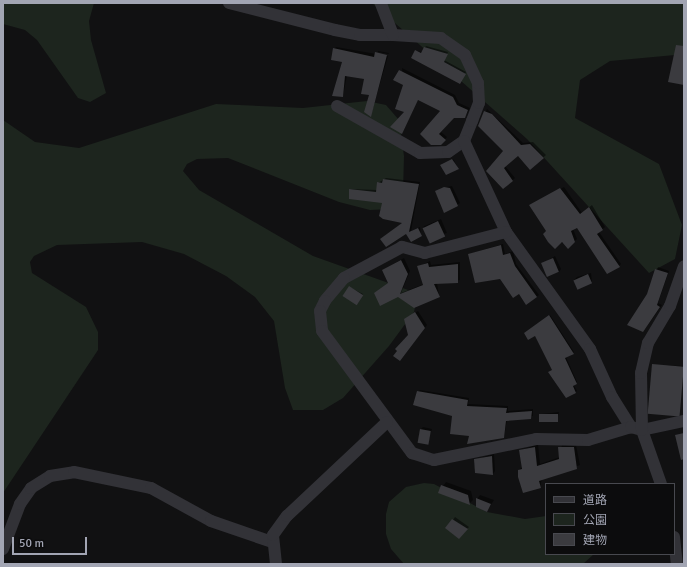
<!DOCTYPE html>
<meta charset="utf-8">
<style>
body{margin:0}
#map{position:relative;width:687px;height:567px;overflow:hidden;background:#111112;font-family:Signika,"Noto Sans JP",sans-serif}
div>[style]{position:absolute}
.green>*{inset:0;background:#1d251e}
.shadow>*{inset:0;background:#0007;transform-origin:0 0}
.building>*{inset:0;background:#3b3b3f;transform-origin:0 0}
.minor>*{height:12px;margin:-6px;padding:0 6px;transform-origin:6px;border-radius:6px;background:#323237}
span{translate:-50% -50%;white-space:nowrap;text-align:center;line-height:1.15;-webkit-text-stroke:3.5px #0c0c0d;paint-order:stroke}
.frame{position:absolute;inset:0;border:4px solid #a2a5b3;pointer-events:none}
.legend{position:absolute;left:545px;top:483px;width:130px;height:72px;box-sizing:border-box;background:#0c0c0d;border:1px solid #48494f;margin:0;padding:5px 7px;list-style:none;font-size:12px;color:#a2a5b3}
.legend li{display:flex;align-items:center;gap:8px;height:20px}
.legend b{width:20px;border:1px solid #48494f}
.scale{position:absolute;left:12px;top:537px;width:75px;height:18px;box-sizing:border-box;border:2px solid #a2a5b3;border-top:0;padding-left:5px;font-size:12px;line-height:14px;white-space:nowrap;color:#a2a5b3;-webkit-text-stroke:3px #0c0c0d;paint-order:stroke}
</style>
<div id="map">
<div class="green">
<i style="clip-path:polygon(3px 3px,94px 3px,89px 21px,91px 40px,106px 93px,90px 102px,78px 98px,37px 40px,25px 30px,3px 24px)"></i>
<i style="clip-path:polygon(372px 3px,684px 3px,684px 48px,675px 55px,610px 61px,580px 80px,575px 118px,659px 164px,682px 225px,675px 259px,649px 273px,527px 139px)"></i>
<i style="clip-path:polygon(367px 101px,386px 105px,399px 120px,404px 156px,403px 193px,391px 209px,370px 210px,339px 202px,228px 158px,197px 159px,187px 164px,183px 171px,199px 190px,313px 256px,411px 291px,417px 298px,414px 312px,389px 346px,343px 398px,323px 410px,293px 410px,285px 388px,274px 321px,255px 297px,226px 276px,184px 254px,142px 242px,57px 245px,34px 256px,30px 262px,32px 273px,86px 307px,98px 332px,98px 350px,3px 493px,3px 120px,35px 142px,79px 148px,216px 104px,303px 108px)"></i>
<i style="clip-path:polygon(424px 483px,434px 484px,487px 512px,525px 519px,546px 516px,546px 554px,594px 554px,583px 564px,404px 564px,391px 549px,386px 534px,386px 514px,389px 502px,406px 487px)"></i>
</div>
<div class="shadow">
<i style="clip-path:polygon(426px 46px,448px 52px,444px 60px,466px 72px,461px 82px,416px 51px,422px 52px)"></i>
<i style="clip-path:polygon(336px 47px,388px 56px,371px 115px,370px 95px,365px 79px,347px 75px,343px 96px,343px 61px,334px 49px)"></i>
<i style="left:378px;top:51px;width:11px;height:1px;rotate:10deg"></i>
<i style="clip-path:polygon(402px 68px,455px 95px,459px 103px,470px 108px,465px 117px,454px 117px,441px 132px,447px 137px,441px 144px,432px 144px,442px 111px,418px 99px,402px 133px,406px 111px)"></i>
<i style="clip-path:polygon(487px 109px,523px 143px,533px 142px,546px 155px,530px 169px,518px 154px,505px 166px,515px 178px,504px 188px,504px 151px,479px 125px)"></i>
<i style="clip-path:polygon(453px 159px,458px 168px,442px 164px)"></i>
<i style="clip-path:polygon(386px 178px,420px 182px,411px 231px,420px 227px,421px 236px,406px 233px,404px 222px,383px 202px,350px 189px,377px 190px,378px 183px)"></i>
<i style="clip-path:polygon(452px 186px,460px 203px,445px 211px,439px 189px)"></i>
<i style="clip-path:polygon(564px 187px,582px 213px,592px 205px,605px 227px,599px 232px,621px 264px,619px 266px,577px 227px,573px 229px,577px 239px,568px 247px,547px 232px,531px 205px)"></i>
<i style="left:441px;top:219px;width:15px;height:19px;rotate:67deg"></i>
<i style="clip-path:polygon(503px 244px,505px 254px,513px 251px,516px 264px,539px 295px,536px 297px,519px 292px,469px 254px)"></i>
<i style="clip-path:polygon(555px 256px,561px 269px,559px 272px,542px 264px)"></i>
<i style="clip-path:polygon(404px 258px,410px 271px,401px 293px,424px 284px,418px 267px,430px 261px,431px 265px,460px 262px,460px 280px,437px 283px,439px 296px,398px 296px,383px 270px)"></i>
<i style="clip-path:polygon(658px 267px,669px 271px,658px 303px,662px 305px,645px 329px,648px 295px)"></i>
<i style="clip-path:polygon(591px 273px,592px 282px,574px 280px,577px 277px)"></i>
<i style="clip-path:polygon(349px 287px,363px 294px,358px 303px)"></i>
<i style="clip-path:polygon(418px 311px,427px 325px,402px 358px,409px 335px,408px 317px)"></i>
<i style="clip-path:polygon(550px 315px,574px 352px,566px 357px,577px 382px,573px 384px,577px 391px,566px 397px,550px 372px,553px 370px,535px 335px,526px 333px)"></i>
<i style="clip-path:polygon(653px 365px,684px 366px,679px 413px)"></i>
<i style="clip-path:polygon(420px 390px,469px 398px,468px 404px,508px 406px,508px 411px,533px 409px,533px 416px,507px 420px,504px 437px,469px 443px,470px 435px,453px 416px,418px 392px)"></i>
<i style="clip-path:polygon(559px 412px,557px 421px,540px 416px,542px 414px)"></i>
<i style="clip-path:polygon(423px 427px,432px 429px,427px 444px,421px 429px)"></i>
<i style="clip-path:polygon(538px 444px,540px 464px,560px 457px,562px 444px,576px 445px,580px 465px,542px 479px,540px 487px,519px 470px,522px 467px,520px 451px)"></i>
<i style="clip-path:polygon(494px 454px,495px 471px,493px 474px,475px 460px)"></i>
<i style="clip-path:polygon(446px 482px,471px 491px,473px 500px,469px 504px,439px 492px)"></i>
<i style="clip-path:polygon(480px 495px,494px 500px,487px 511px,477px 499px)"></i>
<i style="clip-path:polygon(455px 517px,469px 527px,459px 537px,453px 520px)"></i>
</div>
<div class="building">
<i style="clip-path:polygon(676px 45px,684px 46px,684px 85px,668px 82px)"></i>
<i style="clip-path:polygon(424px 47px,448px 54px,444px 62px,466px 74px,460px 84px,411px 58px,415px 50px,421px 53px)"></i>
<i style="clip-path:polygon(333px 48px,374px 57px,375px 52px,387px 55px,371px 117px,364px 112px,369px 95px,361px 94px,364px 79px,345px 76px,343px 97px,332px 96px,342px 62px,331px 60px)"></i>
<i style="clip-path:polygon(399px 70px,453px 97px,457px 105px,468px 110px,465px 118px,454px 118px,439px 134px,446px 140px,441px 145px,431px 145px,420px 134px,440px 111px,418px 100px,402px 134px,390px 127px,404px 112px,395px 109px,403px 85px,393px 80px)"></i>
<i style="clip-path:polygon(484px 111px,492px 114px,521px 145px,530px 144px,544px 158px,530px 170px,518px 156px,504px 168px,513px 181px,503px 189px,486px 171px,503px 151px,478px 126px)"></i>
<i style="clip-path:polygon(452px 159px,459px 169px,446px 175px,440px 165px)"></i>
<i style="clip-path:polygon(383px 179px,419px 184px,409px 232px,418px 228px,422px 236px,411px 242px,406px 234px,386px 247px,380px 239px,402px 223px,383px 219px,379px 216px,382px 203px,349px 199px,349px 189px,376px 192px,377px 182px,382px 183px)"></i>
<i style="clip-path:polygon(444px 187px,450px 188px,458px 206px,444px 213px,435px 191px)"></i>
<i style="clip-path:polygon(560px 188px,580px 214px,589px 207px,603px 230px,597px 234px,620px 267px,607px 274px,577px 228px,571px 231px,575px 242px,568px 249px,562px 242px,555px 249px,548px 242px,543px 234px,546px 231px,529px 205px)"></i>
<i style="left:438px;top:221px;width:17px;height:17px;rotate:65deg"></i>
<i style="clip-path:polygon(501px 245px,503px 255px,510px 253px,515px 266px,537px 297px,526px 305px,519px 294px,513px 298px,500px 279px,475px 283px,468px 254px)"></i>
<i style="left:553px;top:258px;width:15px;height:13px;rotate:67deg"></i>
<i style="clip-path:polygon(401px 260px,408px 274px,400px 294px,423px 285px,417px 266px,428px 263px,429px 267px,458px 264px,458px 283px,434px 284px,440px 297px,414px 308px,398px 297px,380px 306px,374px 293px,388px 283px,382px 270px)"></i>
<i style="clip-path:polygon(655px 269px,668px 273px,657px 305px,660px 307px,643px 332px,627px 325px,647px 294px)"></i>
<i style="left:588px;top:274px;width:10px;height:16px;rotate:66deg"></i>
<i style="left:349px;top:286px;width:17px;height:12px;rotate:33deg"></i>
<i style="clip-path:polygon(415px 312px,425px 328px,400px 361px,393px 356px,397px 351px,395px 349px,408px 335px,404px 319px)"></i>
<i style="clip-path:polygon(549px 315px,574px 354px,565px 358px,577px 384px,573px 386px,576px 393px,566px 398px,548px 372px,552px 370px,535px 336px,528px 340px,524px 333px)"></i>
<i style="left:652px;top:364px;width:32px;height:50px;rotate:5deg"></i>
<i style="clip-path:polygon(417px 391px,468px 400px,467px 406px,507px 408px,506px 413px,532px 411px,531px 419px,506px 421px,504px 438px,467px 444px,469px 436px,450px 434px,452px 416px,413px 405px)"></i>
<i style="left:558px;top:414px;width:8px;height:19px;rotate:90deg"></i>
<i style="left:420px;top:429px;width:11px;height:14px;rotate:10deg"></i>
<i style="clip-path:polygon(684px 433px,684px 459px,681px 460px,675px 435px)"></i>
<i style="clip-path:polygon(535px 447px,537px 466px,559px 459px,558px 447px,574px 447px,577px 469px,539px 481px,541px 488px,523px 493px,518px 477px,518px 470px,522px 469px,519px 450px)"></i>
<i style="clip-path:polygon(492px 456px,493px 475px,475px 473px,474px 459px)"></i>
<i style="clip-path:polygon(441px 485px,468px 495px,470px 505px,438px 493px)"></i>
<i style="clip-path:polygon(476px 498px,491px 504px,487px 512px,476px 507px)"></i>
<i style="clip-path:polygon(452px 519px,468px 529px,459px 539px,445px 528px)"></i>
</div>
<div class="minor">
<i style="left:229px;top:3px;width:109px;rotate:14.3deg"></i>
<i style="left:335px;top:30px;width:25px;rotate:11deg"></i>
<i style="left:360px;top:35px;width:33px"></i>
<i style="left:337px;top:106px;width:95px;rotate:29.5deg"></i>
<i style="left:420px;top:153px;width:28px;rotate:-2deg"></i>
<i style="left:448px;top:152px;width:19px;rotate:-35deg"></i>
<i style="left:464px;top:141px;width:22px;rotate:-68deg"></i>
<i style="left:472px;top:121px;width:19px;rotate:-69deg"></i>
<i style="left:479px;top:103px;width:20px;rotate:-93deg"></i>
<i style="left:478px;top:83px;width:31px;rotate:-115deg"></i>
<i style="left:465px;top:55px;width:29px;rotate:-145deg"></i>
<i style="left:441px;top:38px;width:48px;rotate:-176.4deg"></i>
<i style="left:393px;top:35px;width:34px;rotate:-111deg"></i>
<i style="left:464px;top:141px;width:100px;rotate:65.2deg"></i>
<i style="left:506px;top:232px;width:144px;rotate:54.3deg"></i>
<i style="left:590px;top:349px;width:53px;rotate:65.4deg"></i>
<i style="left:612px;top:397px;width:36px;rotate:58deg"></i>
<i style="left:506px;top:232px;width:84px;rotate:165.5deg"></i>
<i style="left:425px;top:253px;width:24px;rotate:-165deg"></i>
<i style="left:402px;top:247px;width:66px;rotate:151.9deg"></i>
<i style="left:344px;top:278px;width:30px;rotate:130deg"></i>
<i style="left:325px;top:301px;width:11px;rotate:117deg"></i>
<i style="left:320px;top:311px;width:20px;rotate:84deg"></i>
<i style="left:322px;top:331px;width:152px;rotate:53.6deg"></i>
<i style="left:412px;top:453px;width:23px;rotate:18deg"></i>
<i style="left:434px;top:460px;width:104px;rotate:-11.6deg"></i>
<i style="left:536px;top:439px;width:52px;rotate:1.1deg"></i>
<i style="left:588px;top:440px;width:45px;rotate:-16.8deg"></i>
<i style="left:631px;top:427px;width:11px;rotate:15deg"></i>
<i style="left:642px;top:430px;width:43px;rotate:-12.1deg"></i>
<i style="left:661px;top:484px;width:57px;rotate:-109.4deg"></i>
<i style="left:642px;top:430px;width:57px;rotate:-91deg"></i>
<i style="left:641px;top:373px;width:31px;rotate:-77deg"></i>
<i style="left:648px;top:343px;width:43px;rotate:-59.3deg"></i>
<i style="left:670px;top:306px;width:42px;rotate:-70.7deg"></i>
<i style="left:674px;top:537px;width:27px;rotate:84deg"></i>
<i style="left:3px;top:549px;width:48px;rotate:-69.3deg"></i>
<i style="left:20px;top:504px;width:19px;rotate:-55deg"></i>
<i style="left:31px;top:488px;width:22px;rotate:-32deg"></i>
<i style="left:50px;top:476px;width:24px;rotate:-9deg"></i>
<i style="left:74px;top:472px;width:79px;rotate:11.7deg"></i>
<i style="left:151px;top:488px;width:68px;rotate:28.8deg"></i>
<i style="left:211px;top:521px;width:65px;rotate:19deg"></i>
<i style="left:276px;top:564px;width:29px;rotate:-96deg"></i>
<i style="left:273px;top:535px;width:24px;rotate:-54deg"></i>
<i style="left:287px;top:516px;width:137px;rotate:-43.2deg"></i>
</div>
<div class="frame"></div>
<ul class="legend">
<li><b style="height:5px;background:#323237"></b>道路</li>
<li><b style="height:11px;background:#1d251e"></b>公園</li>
<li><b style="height:11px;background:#3b3b3f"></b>建物</li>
</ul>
<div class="scale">50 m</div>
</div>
